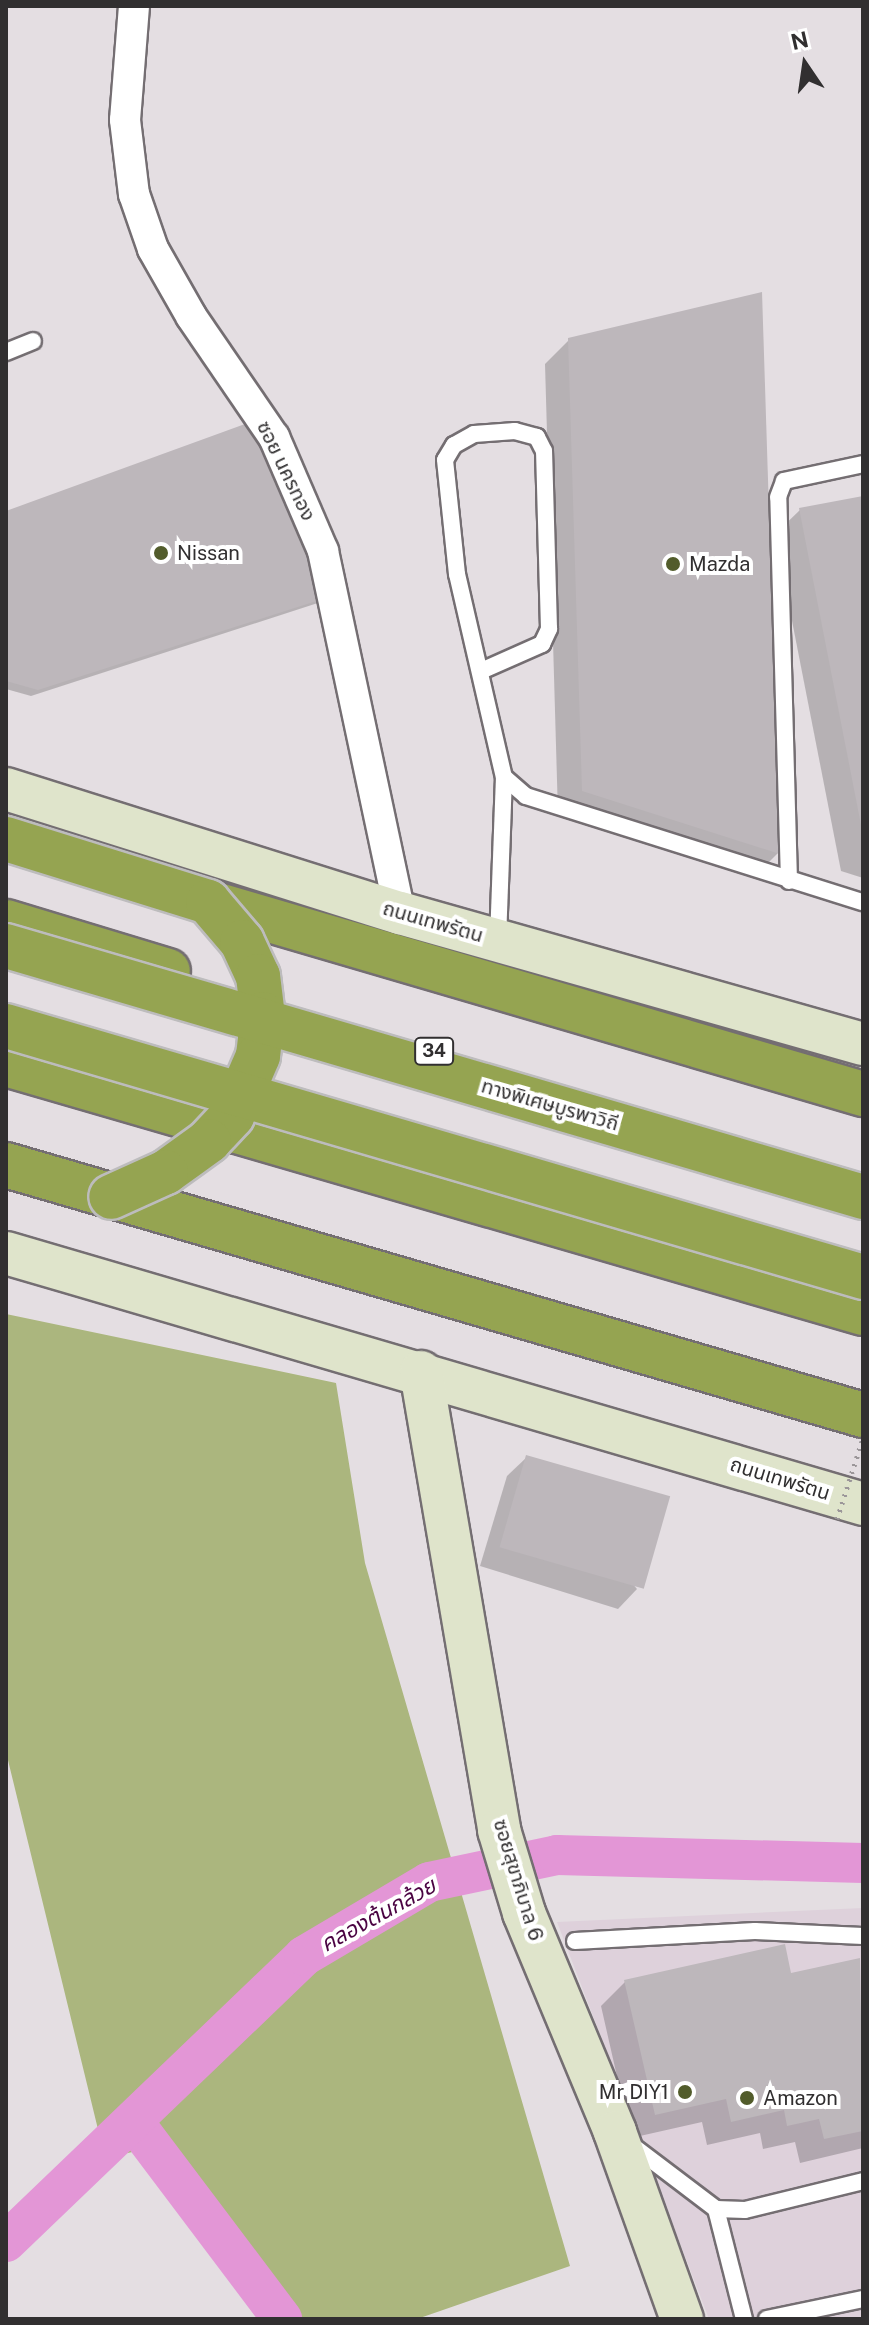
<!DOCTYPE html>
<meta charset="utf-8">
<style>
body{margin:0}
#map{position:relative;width:869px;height:2325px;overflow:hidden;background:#e4dee2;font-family:"Public Sans","Noto Sans Thai",sans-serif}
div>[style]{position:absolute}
.built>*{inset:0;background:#ded1db}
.green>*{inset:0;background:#abb67e}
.shadow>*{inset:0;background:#0003}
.canal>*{height:40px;margin:-20px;padding:0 20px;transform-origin:20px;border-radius:20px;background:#e396d6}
.building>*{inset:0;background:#bdb7bb;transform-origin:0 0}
.roads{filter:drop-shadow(2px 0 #746e72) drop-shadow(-2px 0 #746e72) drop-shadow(0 2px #746e72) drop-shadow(0 -2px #746e72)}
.lane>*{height:16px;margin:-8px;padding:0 8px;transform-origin:8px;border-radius:8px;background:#fff}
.street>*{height:30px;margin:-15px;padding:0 15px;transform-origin:15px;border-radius:15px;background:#fff}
.secondary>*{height:42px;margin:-21px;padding:0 21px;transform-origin:21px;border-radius:21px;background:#dfe4cb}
.highway>*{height:44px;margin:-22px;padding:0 22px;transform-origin:22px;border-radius:22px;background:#95a451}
.path-bridge>*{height:5px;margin-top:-2.5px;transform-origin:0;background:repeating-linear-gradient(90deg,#9b9699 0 2px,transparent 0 8px)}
.bridges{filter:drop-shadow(2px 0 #bdbcbd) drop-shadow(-2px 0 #bdbcbd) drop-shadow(0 2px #bdbcbd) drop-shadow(0 -2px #bdbcbd)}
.highway-bridge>*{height:44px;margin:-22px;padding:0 22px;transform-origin:22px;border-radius:22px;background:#95a451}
.dots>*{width:22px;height:22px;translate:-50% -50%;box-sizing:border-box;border:4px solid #fff;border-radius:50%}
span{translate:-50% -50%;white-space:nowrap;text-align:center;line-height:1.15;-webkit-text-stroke:8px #fff;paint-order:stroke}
.shield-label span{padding:2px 6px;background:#fff;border:2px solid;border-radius:6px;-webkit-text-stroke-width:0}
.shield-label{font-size:18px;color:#312f30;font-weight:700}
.street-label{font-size:20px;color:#312f30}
.poi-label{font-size:20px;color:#312f30}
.left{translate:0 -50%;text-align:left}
.right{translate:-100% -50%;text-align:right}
.water-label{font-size:22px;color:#4a0342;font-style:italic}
.frame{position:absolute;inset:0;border:8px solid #312f30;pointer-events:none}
.north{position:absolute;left:765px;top:24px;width:80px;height:80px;-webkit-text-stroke:6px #fff;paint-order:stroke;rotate:347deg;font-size:22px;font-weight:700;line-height:32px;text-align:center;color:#312f30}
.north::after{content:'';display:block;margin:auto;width:28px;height:36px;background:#312f30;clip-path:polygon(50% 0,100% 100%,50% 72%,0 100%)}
</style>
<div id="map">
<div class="built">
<i style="clip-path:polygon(863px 1908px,863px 2319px,709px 2319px,557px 1922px)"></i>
</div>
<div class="green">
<i style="clip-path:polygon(6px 1314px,336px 1383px,365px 1563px,570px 2266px,417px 2319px,281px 2319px,146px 2149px,105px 2158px,6px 1752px)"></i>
</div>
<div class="shadow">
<i style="clip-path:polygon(569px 340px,778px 853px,754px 877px,558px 815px,545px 364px)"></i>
<i style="clip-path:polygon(863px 498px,863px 878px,841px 871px,775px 534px,800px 510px)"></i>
<i style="clip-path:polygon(6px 514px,324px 601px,31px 696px,6px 689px)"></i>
<i style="clip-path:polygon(527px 1457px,637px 1589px,618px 1609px,480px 1566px,507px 1476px)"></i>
<i style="clip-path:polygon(859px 1960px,863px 2148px,800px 2163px,795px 2142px,763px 2149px,760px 2133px,707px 2145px,702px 2122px,631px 2138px,601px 2006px,625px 1982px,790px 1976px)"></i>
</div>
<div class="canal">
<i style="left:133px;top:2121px;width:248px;rotate:53deg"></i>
<i style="left:6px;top:2242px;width:413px;rotate:-43.8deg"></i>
<i style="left:304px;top:1956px;width:145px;rotate:-30.6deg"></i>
<i style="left:429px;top:1882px;width:131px;rotate:-11.9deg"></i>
<i style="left:557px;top:1855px;width:306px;rotate:1.5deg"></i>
</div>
<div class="building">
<i style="clip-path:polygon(762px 292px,780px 854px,582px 791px,568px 338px)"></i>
<i style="clip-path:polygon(267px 416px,332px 596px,38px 690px,6px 681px,6px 511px)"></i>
<i style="clip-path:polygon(863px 496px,863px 830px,862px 830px,799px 508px)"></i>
<i style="left:526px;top:1455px;width:150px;height:96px;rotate:16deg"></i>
<i style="clip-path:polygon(785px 1944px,791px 1973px,860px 1958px,863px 2131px,824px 2139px,819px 2119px,787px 2126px,784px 2110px,731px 2122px,726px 2099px,655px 2115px,624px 1980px)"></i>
</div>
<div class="roads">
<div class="lane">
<i style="left:6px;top:352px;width:29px;rotate:-22deg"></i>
<i style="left:481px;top:671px;width:67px;rotate:-23.9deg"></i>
<i style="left:542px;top:644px;width:17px;rotate:-65deg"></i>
<i style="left:549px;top:629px;width:178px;rotate:-91.6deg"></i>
<i style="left:544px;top:451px;width:16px;rotate:-117deg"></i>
<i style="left:537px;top:437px;width:23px;rotate:-165deg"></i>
<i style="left:515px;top:431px;width:41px;rotate:175.8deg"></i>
<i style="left:474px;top:434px;width:23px;rotate:151deg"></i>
<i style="left:454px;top:445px;width:17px;rotate:121deg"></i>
<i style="left:445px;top:460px;width:115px;rotate:84deg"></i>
<i style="left:457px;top:574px;width:208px;rotate:77deg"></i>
<i style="left:504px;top:777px;width:29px;rotate:41deg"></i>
<i style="left:526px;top:796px;width:353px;rotate:17.5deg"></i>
<i style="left:789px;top:881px;width:384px;rotate:-91.6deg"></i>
<i style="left:778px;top:497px;width:17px;rotate:-69deg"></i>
<i style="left:784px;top:481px;width:81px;rotate:-12.1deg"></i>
<i style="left:498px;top:940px;width:163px;rotate:-87.9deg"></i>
<i style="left:575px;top:1941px;width:180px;rotate:-3.2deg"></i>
<i style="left:755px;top:1931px;width:108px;rotate:2.7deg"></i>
<i style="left:629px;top:2143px;width:109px;rotate:37.2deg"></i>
<i style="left:716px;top:2209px;width:29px;rotate:2deg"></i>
<i style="left:745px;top:2210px;width:122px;rotate:-13.8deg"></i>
<i style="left:716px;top:2209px;width:114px;rotate:75.7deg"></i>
<i style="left:767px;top:2319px;width:98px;rotate:-11.8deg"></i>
</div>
<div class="street">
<i style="left:134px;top:6px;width:114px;rotate:94.5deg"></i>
<i style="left:125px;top:120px;width:75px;rotate:83.1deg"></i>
<i style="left:134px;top:194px;width:58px;rotate:70.9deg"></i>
<i style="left:153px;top:249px;width:77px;rotate:60.4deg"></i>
<i style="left:191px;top:316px;width:147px;rotate:55.6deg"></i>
<i style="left:274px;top:437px;width:124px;rotate:66.7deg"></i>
<i style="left:323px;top:551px;width:370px;rotate:78deg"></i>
</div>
<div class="secondary">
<i style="left:6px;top:789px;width:413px;rotate:17.5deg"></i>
<i style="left:400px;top:913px;width:481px;rotate:15.8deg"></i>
<i style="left:6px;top:1253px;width:893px;rotate:16.32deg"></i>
<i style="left:421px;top:1372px;width:465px;rotate:80.3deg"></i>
<i style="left:499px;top:1830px;width:87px;rotate:73.2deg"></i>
<i style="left:524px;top:1913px;width:237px;rotate:67.4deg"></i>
<i style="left:615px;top:2132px;width:199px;rotate:70.3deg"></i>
</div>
<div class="highway">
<i style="left:208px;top:902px;width:683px;rotate:16.34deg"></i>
<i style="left:6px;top:922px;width:169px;rotate:16.8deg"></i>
<i style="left:6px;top:1064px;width:892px;rotate:16.2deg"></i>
<i style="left:6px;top:1165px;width:893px;rotate:16.26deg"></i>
</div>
</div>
<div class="path-bridge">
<i style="left:837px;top:1519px;width:85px;rotate:-72.2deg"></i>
</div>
<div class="bridges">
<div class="highway-bridge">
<i style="left:6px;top:839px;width:212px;rotate:17.3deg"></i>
<i style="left:208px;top:902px;width:52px;rotate:49.6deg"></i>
<i style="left:242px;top:942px;width:38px;rotate:65deg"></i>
<i style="left:258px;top:976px;width:38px;rotate:83deg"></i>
<i style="left:263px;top:1014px;width:42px;rotate:96.8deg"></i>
<i style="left:258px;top:1056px;width:65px;rotate:113.4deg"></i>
<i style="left:232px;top:1116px;width:34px;rotate:133deg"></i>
<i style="left:209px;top:1141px;width:53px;rotate:144.2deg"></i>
<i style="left:166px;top:1172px;width:60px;rotate:155.6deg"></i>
<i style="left:6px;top:946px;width:893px;rotate:16.32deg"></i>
<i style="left:6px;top:1026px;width:893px;rotate:16.32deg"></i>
</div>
</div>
<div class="dots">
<i style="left:161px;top:553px;background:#525c2b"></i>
<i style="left:673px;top:564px;background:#525c2b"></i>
<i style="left:685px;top:2092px;background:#525c2b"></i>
<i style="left:747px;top:2098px;background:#525c2b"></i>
</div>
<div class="shield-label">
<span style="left:434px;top:1051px">34</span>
</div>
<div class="street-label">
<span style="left:286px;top:471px;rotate:64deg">ซอย นครทอง</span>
<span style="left:433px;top:922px;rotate:16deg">ถนนเทพรัตน</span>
<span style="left:550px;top:1105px;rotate:16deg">ทางพิเศษบูรพาวิถี</span>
<span style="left:780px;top:1479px;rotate:17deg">ถนนเทพรัตน</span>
<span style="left:518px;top:1880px;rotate:73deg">ซอยสุขาภิบาล 6</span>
</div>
<div class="poi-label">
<span class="left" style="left:177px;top:553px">Nissan</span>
<span class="left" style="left:689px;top:564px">Mazda</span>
<span class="right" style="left:669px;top:2092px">Mr DIY1</span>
<span class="left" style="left:763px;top:2098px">Amazon</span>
</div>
<div class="water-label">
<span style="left:378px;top:1915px;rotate:-29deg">คลองต้นกล้วย</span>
</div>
<div class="frame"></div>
<div class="north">N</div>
</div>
